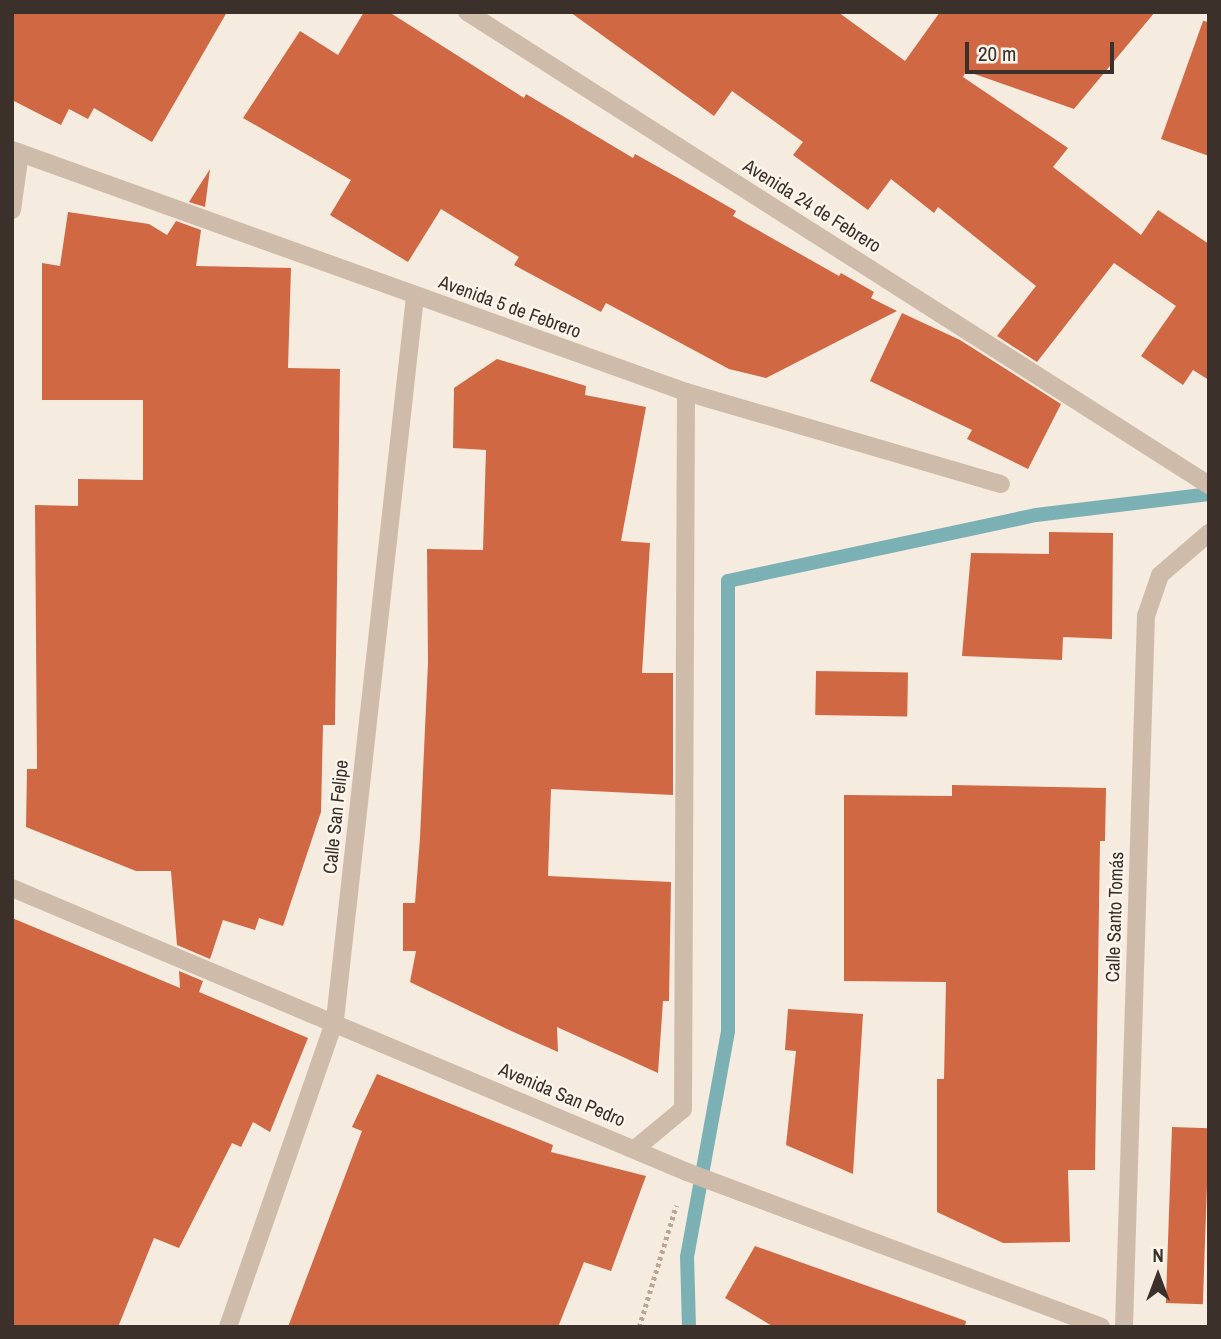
<!DOCTYPE html>
<meta charset="utf-8">
<style>
body{margin:0}
#map{position:relative;width:1221px;height:1339px;overflow:hidden;background:#f5ebdf;font-family:"Archivo Narrow",sans-serif}
div>[style]{position:absolute}
.stream>*{height:14px;margin:-7px;padding:0 7px;transform-origin:7px;border-radius:7px;background:#7bb1b5}
.building>*{inset:0;background:#d06843;transform-origin:0 0}
.path>*{height:4.5px;margin-top:-2.25px;transform-origin:0;background:repeating-linear-gradient(90deg,#bba593 0 3.5px,transparent 0 7px)}
.minor>*{height:18px;margin:-9px;padding:0 9px;transform-origin:9px;border-radius:9px;background:#cfbba9}
span{translate:-50% -50%;white-space:nowrap;text-align:center;line-height:1.15;-webkit-text-stroke:5px #fcf5ec;paint-order:stroke}
.street-label{font-size:19px;color:#3b302a}
.frame{position:absolute;inset:0;border:14px solid #3b302a;pointer-events:none}
.north{position:absolute;left:1123px;top:1241px;width:70px;height:70px;-webkit-text-stroke:5px #fcf5ec;paint-order:stroke;rotate:0deg;font-size:19px;font-weight:700;line-height:28px;text-align:center;color:#3b302a}
.north::after{content:'';display:block;margin:auto;width:24px;height:32px;background:#3b302a;clip-path:polygon(50% 0,100% 100%,50% 72%,0 100%)}
.scale{position:absolute;left:965px;top:42px;width:149px;height:32px;box-sizing:border-box;border:4px solid #3b302a;border-top:0;padding-left:9px;font-size:21px;line-height:24px;white-space:nowrap;color:#3b302a;-webkit-text-stroke:5px #fcf5ec;paint-order:stroke}
</style>
<div id="map">
<div class="stream">
<i style="left:689px;top:1327px;width:70px;rotate:-91.6deg"></i>
<i style="left:687px;top:1257px;width:230px;rotate:-79.7deg"></i>
<i style="left:728px;top:1031px;width:450px;rotate:-90deg"></i>
<i style="left:728px;top:581px;width:315px;rotate:-12.1deg"></i>
<i style="left:1036px;top:515px;width:174px;rotate:-6.9deg"></i>
</div>
<div class="building">
<i style="clip-path:polygon(12px 12px,227px 12px,152px 142px,94px 108px,88px 119px,69px 109px,61px 125px,12px 100px)"></i>
<i style="clip-path:polygon(364px 12px,389px 12px,524px 98px,526px 94px,633px 158px,635px 154px,680px 179px,736px 211px,733px 216px,839px 276px,841px 273px,874px 292px,871px 298px,897px 311px,766px 378px,729px 369px,606px 303px,601px 312px,514px 265px,519px 257px,441px 209px,408px 262px,330px 215px,351px 180px,243px 118px,300px 31px,338px 55px)"></i>
<i style="clip-path:polygon(570px 12px,838px 12px,905px 61px,940px 12px,1155px 12px,1074px 109px,966px 71px,963px 77px,1068px 148px,1053px 167px,1141px 235px,1158px 210px,1209px 244px,1209px 380px,1193px 370px,1183px 385px,1141px 356px,1176px 306px,1114px 263px,1037px 362px,997px 336px,1036px 286px,938px 207px,934px 213px,891px 179px,868px 210px,793px 155px,803px 142px,732px 91px,714px 116px)"></i>
<i style="clip-path:polygon(1203px 21px,1209px 22px,1209px 156px,1161px 139px)"></i>
<i style="clip-path:polygon(210px 169px,205px 207px,189px 202px)"></i>
<i style="clip-path:polygon(68px 212px,149px 224px,167px 235px,176px 221px,201px 230px,196px 266px,291px 268px,288px 368px,340px 369px,335px 725px,323px 725px,321px 812px,283px 926px,259px 918px,255px 930px,223px 920px,210px 959px,177px 945px,171px 871px,136px 871px,26px 827px,27px 769px,37px 769px,35px 505px,78px 506px,78px 479px,143px 480px,143px 400px,42px 400px,42px 263px,60px 266px)"></i>
<i style="clip-path:polygon(902px 313px,960px 340px,1061px 404px,1028px 469px,967px 439px,972px 430px,870px 381px)"></i>
<i style="clip-path:polygon(497px 359px,586px 386px,585px 395px,646px 407px,621px 541px,650px 543px,642px 673px,673px 673px,673px 795px,551px 789px,548px 876px,671px 882px,669px 1001px,663px 1001px,658px 1073px,557px 1027px,558px 1052px,507px 1029px,410px 982px,416px 951px,403px 951px,403px 903px,415px 903px,420px 838px,428px 663px,427px 549px,483px 550px,486px 450px,453px 448px,454px 388px)"></i>
<i style="clip-path:polygon(1049px 532px,1113px 533px,1112px 639px,1063px 637px,1062px 660px,962px 656px,971px 553px,1049px 554px)"></i>
<i style="left:816px;top:671px;width:92px;height:44px;rotate:1deg"></i>
<i style="clip-path:polygon(952px 785px,1106px 788px,1105px 841px,1100px 841px,1095px 1170px,1068px 1170px,1070px 1242px,1003px 1243px,937px 1212px,937px 1079px,944px 1079px,946px 982px,844px 981px,844px 795px,952px 796px)"></i>
<i style="clip-path:polygon(12px 918px,180px 988px,179px 971px,203px 981px,199px 992px,308px 1038px,270px 1132px,253px 1122px,241px 1147px,232px 1143px,179px 1248px,154px 1238px,118px 1327px,12px 1327px)"></i>
<i style="clip-path:polygon(788px 1009px,863px 1014px,853px 1174px,786px 1145px,796px 1051px,785px 1050px)"></i>
<i style="clip-path:polygon(377px 1074px,553px 1145px,551px 1152px,646px 1176px,611px 1271px,584px 1262px,558px 1327px,288px 1327px,362px 1131px,352px 1127px)"></i>
<i style="left:1172px;top:1127px;width:37px;height:176px;rotate:2deg"></i>
<i style="clip-path:polygon(755px 1246px,966px 1321px,965px 1327px,774px 1327px,725px 1298px)"></i>
</div>
<div class="path">
<i style="left:639px;top:1327px;width:127px;rotate:-73deg"></i>
</div>
<div class="minor">
<i style="left:467px;top:12px;width:880px;rotate:32.52deg"></i>
<i style="left:12px;top:150px;width:716px;rotate:19.75deg"></i>
<i style="left:686px;top:392px;width:328px;rotate:16.3deg"></i>
<i style="left:12px;top:210px;width:58px;rotate:-82deg"></i>
<i style="left:12px;top:888px;width:732px;rotate:22.82deg"></i>
<i style="left:687px;top:1172px;width:442px;rotate:20.5deg"></i>
<i style="left:635px;top:1149px;width:62px;rotate:-39.8deg"></i>
<i style="left:683px;top:1109px;width:717px;rotate:-89.76deg"></i>
<i style="left:228px;top:1327px;width:325px;rotate:-70.8deg"></i>
<i style="left:335px;top:1020px;width:728px;rotate:-83.69deg"></i>
<i style="left:1124px;top:1327px;width:711px;rotate:-88.23deg"></i>
<i style="left:1146px;top:616px;width:43px;rotate:-71.1deg"></i>
<i style="left:1160px;top:575px;width:65px;rotate:-40.6deg"></i>
</div>
<div class="street-label">
<span style="left:812px;top:206px;rotate:32deg">Avenida 24 de Febrero</span>
<span style="left:510px;top:307px;rotate:20deg">Avenida 5 de Febrero</span>
<span style="left:336px;top:817px;rotate:-84deg">Calle San Felipe</span>
<span style="left:1115px;top:917px;rotate:-88deg">Calle Santo Tomás</span>
<span style="left:562px;top:1095px;rotate:23deg">Avenida San Pedro</span>
</div>
<div class="frame"></div>
<div class="north">N</div>
<div class="scale">20 m</div>
</div>
